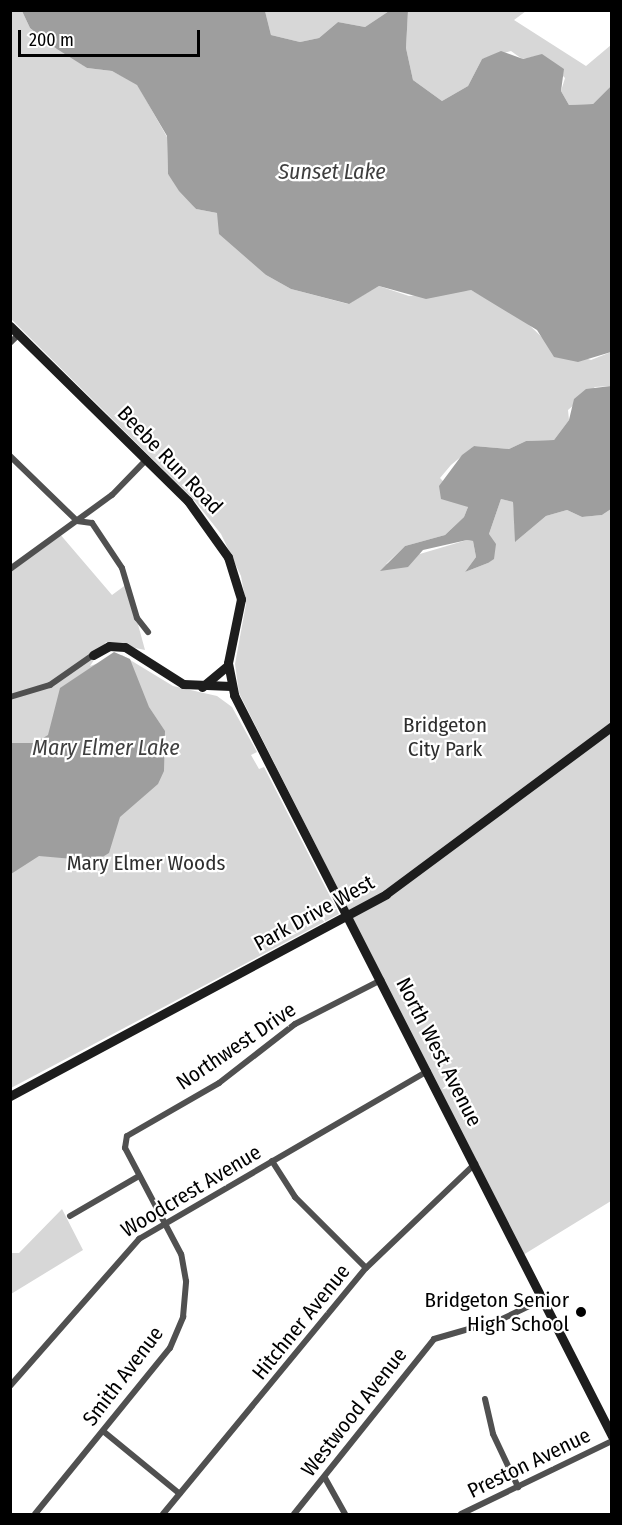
<!DOCTYPE html>
<style>
body{margin:0}
#map{position:relative;width:622px;height:1525px;overflow:hidden;background:#fff;font-family:"Fira Sans Condensed",sans-serif}
div>[style]{position:absolute}
.green>*{inset:0;background:#d7d7d7}
.water>*{inset:0;background:#9e9e9e}
.street>*{height:6px;margin:-3px;padding:0 3px;transform-origin:3px;border-radius:3px;background:#505050}
.secondary>*{height:9px;margin:-4.5px;padding:0 4.5px;transform-origin:4.5px;border-radius:4.5px;background:#1d1d1d}
.dots>*{width:16px;height:16px;translate:-50% -50%;box-sizing:border-box;border:3px solid #fff;border-radius:50%}
span{translate:-50% -50%;white-space:nowrap;text-align:center;line-height:1.15;-webkit-text-stroke:4.5px #fff;paint-order:stroke}
.street-label{font-size:21px;color:#000}
.park-label{font-size:21px;color:#2e2e2e}
.poi-label{font-size:21px;color:#000}
.right{translate:-100% -50%;text-align:right}
.water-label{font-size:22px;color:#3f3f3f;font-style:italic}
.frame{position:absolute;inset:0;border:12px solid #000;pointer-events:none}
.scale{position:absolute;left:18px;top:30px;width:182px;height:27px;box-sizing:border-box;border:3px solid #000;border-top:0;padding-left:8px;font-size:18px;line-height:21px;white-space:nowrap;color:#000;-webkit-text-stroke:4px #fff;paint-order:stroke}
</style>
<div id="map">
<div class="green">
<i style="clip-path:polygon(10px 11px,22px 11px,30px 28px,87px 68px,112px 71px,137px 84px,167px 137px,168px 174px,196px 209px,217px 213px,266px 275px,291px 289px,348px 304px,379px 286px,409px 296px,471px 290px,523px 319px,552px 347px,591px 360px,611px 352px,611px 386px,595px 387px,568px 410px,569px 420px,554px 440px,526px 441px,509px 449px,474px 446px,451px 465px,440px 478px,468px 507px,464px 517px,445px 535px,405px 546px,386px 564px,467px 540px,473px 541px,476px 557px,465px 572px,488px 563px,489px 534px,501px 499px,513px 502px,516px 541px,546px 516px,567px 510px,582px 517px,602px 515px,611px 509px,611px 1201px,523px 1255px,239px 693px,235px 664px,246px 604px,241px 576px,221px 534px,194px 500px,11px 319px)"></i>
<i style="clip-path:polygon(265px 11px,389px 11px,365px 27px,338px 22px,319px 38px,300px 42px,271px 35px)"></i>
<i style="clip-path:polygon(408px 11px,526px 11px,514px 20px,586px 66px,611px 45px,611px 86px,593px 104px,569px 105px,561px 91px,565px 78px,542px 55px,522px 59px,511px 51px,482px 59px,468px 86px,442px 101px,413px 80px,406px 48px)"></i>
<i style="clip-path:polygon(59px 533px,112px 595px,127px 584px,145px 650px,106px 642px,90px 666px,122px 655px,173px 686px,217px 696px,232px 707px,257px 752px,251px 755px,259px 769px,264px 767px,339px 914px,11px 1088px,10px 568px)"></i>
<i style="clip-path:polygon(62px 1209px,83px 1250px,11px 1294px,11px 1253px,19px 1253px)"></i>
</div>
<div class="water">
<i style="clip-path:polygon(22px 11px,265px 11px,271px 35px,300px 42px,319px 38px,338px 22px,365px 27px,389px 11px,408px 11px,406px 48px,413px 80px,442px 101px,468px 86px,482px 59px,501px 51px,523px 59px,542px 54px,564px 69px,561px 91px,569px 105px,593px 104px,611px 86px,611px 352px,578px 362px,554px 357px,537px 330px,471px 290px,426px 299px,379px 286px,349px 304px,291px 289px,266px 275px,219px 234px,217px 213px,196px 209px,179px 191px,168px 174px,167px 136px,137px 85px,112px 71px,87px 68px,57px 49px,30px 28px)"></i>
<i style="clip-path:polygon(611px 386px,611px 509px,602px 515px,582px 517px,567px 510px,546px 516px,515px 542px,513px 502px,501px 499px,489px 534px,496px 544px,494px 559px,488px 563px,465px 572px,476px 557px,473px 541px,467px 540px,423px 550px,408px 567px,380px 571px,405px 546px,445px 535px,464px 517px,468px 507px,441px 499px,439px 486px,462px 455px,474px 446px,509px 449px,526px 441px,554px 440px,569px 420px,574px 399px,586px 389px)"></i>
<i style="clip-path:polygon(114px 652px,130px 659px,149px 707px,165px 731px,164px 771px,158px 784px,120px 817px,109px 853px,96px 861px,39px 856px,11px 874px,11px 743px,35px 743px,48px 735px,60px 688px)"></i>
</div>
<div class="street">
<i style="left:10px;top:343px;width:13px;rotate:-45deg"></i>
<i style="left:10px;top:456px;width:93px;rotate:44.1deg"></i>
<i style="left:77px;top:521px;width:15px;rotate:8deg"></i>
<i style="left:92px;top:523px;width:54px;rotate:56.3deg"></i>
<i style="left:122px;top:568px;width:52px;rotate:73.3deg"></i>
<i style="left:137px;top:618px;width:18px;rotate:52deg"></i>
<i style="left:10px;top:569px;width:126px;rotate:-36deg"></i>
<i style="left:112px;top:495px;width:50px;rotate:-45.8deg"></i>
<i style="left:10px;top:697px;width:42px;rotate:-16.7deg"></i>
<i style="left:50px;top:685px;width:52px;rotate:-34.9deg"></i>
<i style="left:272px;top:1161px;width:43px;rotate:57.4deg"></i>
<i style="left:295px;top:1197px;width:100px;rotate:45deg"></i>
<i style="left:70px;top:1216px;width:80px;rotate:-30.1deg"></i>
<i style="left:10px;top:1386px;width:196px;rotate:-48.7deg"></i>
<i style="left:139px;top:1239px;width:334px;rotate:-30.2deg"></i>
<i style="left:485px;top:1399px;width:36px;rotate:77deg"></i>
<i style="left:493px;top:1434px;width:59px;rotate:64.7deg"></i>
<i style="left:103px;top:1431px;width:99px;rotate:39.3deg"></i>
<i style="left:325px;top:1478px;width:41px;rotate:60.9deg"></i>
<i style="left:35px;top:1514px;width:214px;rotate:-50.9deg"></i>
<i style="left:170px;top:1348px;width:34px;rotate:-67deg"></i>
<i style="left:183px;top:1317px;width:36px;rotate:-85deg"></i>
<i style="left:186px;top:1281px;width:27px;rotate:-100deg"></i>
<i style="left:181px;top:1254px;width:120px;rotate:-117.8deg"></i>
<i style="left:125px;top:1148px;width:12px;rotate:-81deg"></i>
<i style="left:127px;top:1136px;width:106px;rotate:-29.9deg"></i>
<i style="left:219px;top:1083px;width:96px;rotate:-37.8deg"></i>
<i style="left:295px;top:1024px;width:97px;rotate:-27.1deg"></i>
<i style="left:163px;top:1514px;width:319px;rotate:-50.5deg"></i>
<i style="left:366px;top:1268px;width:151px;rotate:-43.7deg"></i>
<i style="left:294px;top:1514px;width:224px;rotate:-51.3deg"></i>
<i style="left:434px;top:1339px;width:69px;rotate:-16.1deg"></i>
<i style="left:500px;top:1320px;width:49px;rotate:-25.5deg"></i>
<i style="left:461px;top:1514px;width:168px;rotate:-25.8deg"></i>
</div>
<div class="secondary">
<i style="left:10px;top:326px;width:250px;rotate:44.5deg"></i>
<i style="left:188px;top:501px;width:69px;rotate:54.5deg"></i>
<i style="left:228px;top:557px;width:44px;rotate:72.8deg"></i>
<i style="left:241px;top:599px;width:65px;rotate:101.5deg"></i>
<i style="left:228px;top:663px;width:33px;rotate:79deg"></i>
<i style="left:234px;top:695px;width:832px;rotate:62.97deg"></i>
<i style="left:93px;top:655px;width:18px;rotate:-29deg"></i>
<i style="left:109px;top:646px;width:16px;rotate:4deg"></i>
<i style="left:125px;top:647px;width:69px;rotate:32.5deg"></i>
<i style="left:183px;top:684px;width:48px;rotate:2.4deg"></i>
<i style="left:202px;top:687px;width:34px;rotate:-40deg"></i>
<i style="left:10px;top:1096px;width:427px;rotate:-28.2deg"></i>
<i style="left:386px;top:894px;width:282px;rotate:-36.6deg"></i>
</div>
<div class="dots">
<i style="left:581px;top:1312px;background:#000"></i>
</div>
<div class="street-label">
<span style="left:170px;top:460px;rotate:46deg">Beebe Run Road</span>
<span style="left:314px;top:913px;rotate:-29deg">Park Drive West</span>
<span style="left:236px;top:1046px;rotate:-34deg">Northwest Drive</span>
<span style="left:439px;top:1052px;rotate:63deg">North West Avenue</span>
<span style="left:191px;top:1191px;rotate:-31deg">Woodcrest Avenue</span>
<span style="left:301px;top:1322px;rotate:-51deg">Hitchner Avenue</span>
<span style="left:123px;top:1376px;rotate:-53deg">Smith Avenue</span>
<span style="left:354px;top:1412px;rotate:-52deg">Westwood Avenue</span>
<span style="left:529px;top:1463px;rotate:-26deg">Preston Avenue</span>
</div>
<div class="park-label">
<span style="left:445px;top:737px">Bridgeton<br>City Park</span>
<span style="left:146px;top:863px">Mary Elmer Woods</span>
</div>
<div class="poi-label">
<span class="right" style="left:569px;top:1312px">Bridgeton Senior<br>High School</span>
</div>
<div class="water-label">
<span style="left:332px;top:172px">Sunset Lake</span>
<span style="left:106px;top:748px">Mary Elmer Lake</span>
</div>
<div class="frame"></div>
<div class="scale">200 m</div>
</div>
